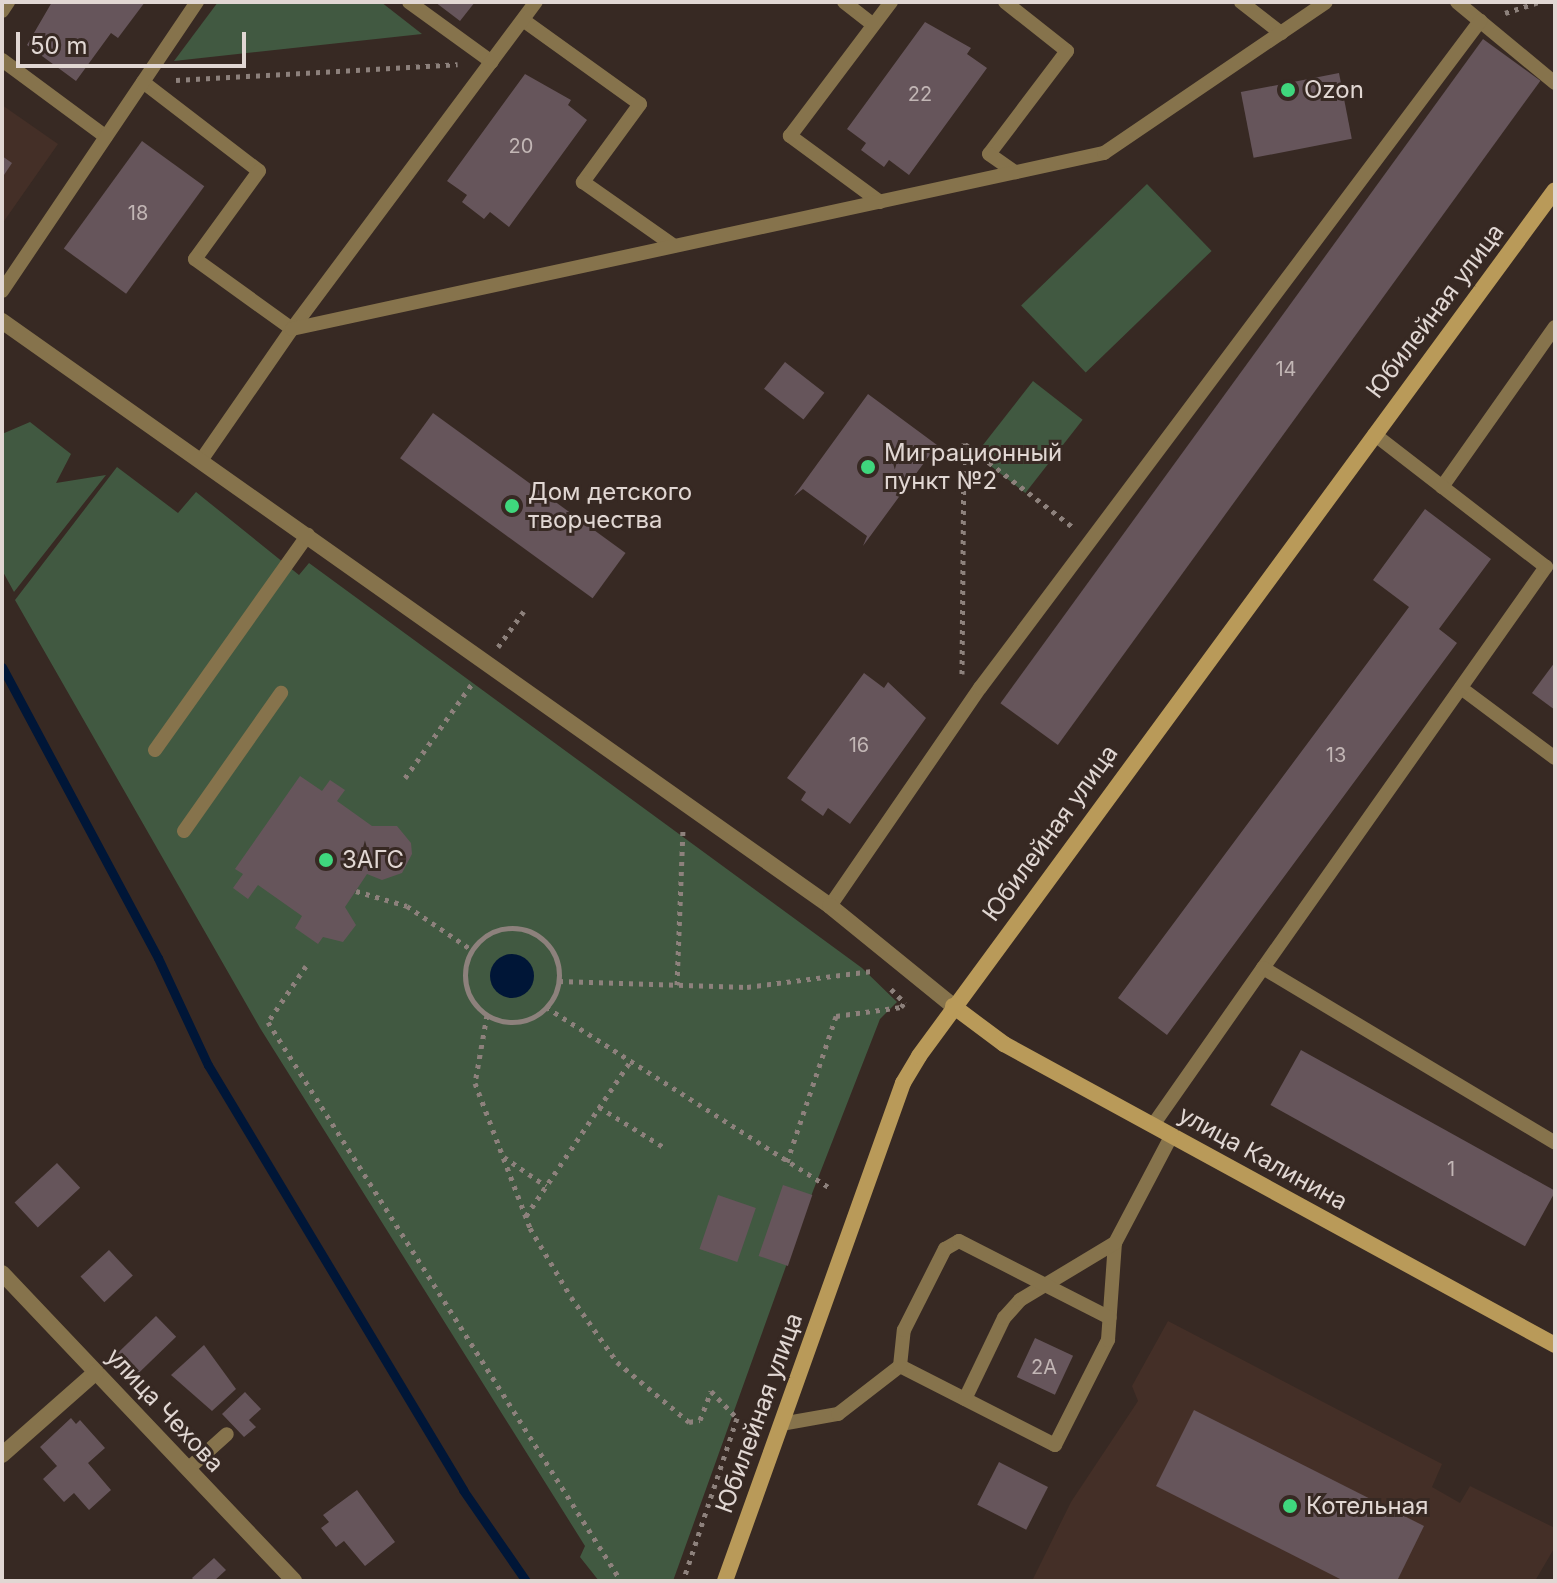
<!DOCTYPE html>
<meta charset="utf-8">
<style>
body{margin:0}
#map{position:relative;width:1557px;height:1583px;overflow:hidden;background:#372923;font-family:Inter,sans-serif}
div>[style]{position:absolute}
.built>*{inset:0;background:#442f27}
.green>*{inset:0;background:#415941;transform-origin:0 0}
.water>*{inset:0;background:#001637}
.round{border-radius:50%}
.stream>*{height:9px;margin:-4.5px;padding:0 4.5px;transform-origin:4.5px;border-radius:4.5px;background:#001637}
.building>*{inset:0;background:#66555b;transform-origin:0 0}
.path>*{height:5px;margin-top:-2.5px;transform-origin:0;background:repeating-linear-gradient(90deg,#8d817c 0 4px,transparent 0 10px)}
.path>.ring{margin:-2.5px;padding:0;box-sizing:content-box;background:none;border:5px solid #8d817c;border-radius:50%}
.lane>*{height:14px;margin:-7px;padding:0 7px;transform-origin:7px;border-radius:7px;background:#86734c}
.street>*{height:16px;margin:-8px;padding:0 8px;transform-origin:8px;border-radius:8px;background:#86734c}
.secondary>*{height:16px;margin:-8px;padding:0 8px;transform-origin:8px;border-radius:8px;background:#b99a59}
.dots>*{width:22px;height:22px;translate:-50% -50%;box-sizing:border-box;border:4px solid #372923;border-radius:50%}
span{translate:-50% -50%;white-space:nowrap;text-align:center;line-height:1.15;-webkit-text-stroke:6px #372923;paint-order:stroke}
.number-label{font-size:20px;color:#c2b6b5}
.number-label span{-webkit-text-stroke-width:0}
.poi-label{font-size:24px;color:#e1d7d3}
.left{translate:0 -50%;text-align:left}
.street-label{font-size:24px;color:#e1d7d3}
.frame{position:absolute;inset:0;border:4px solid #e1d7d3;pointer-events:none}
.scale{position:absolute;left:16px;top:32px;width:230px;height:36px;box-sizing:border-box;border:4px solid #e1d7d3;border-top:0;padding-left:10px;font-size:24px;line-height:28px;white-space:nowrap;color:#e1d7d3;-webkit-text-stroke:6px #372923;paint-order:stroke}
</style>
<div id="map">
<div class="built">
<i style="clip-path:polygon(2px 105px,58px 144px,2px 224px)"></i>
<i style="clip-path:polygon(1168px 1321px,1442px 1464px,1432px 1487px,1460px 1503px,1470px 1486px,1555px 1528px,1555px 1547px,1535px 1581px,1032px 1581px,1071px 1502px,1138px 1401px,1132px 1386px)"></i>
</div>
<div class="green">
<i style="clip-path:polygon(218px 2px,381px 2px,422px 34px,174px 61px)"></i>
<i style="left:1147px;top:184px;width:93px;height:175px;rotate:46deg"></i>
<i style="left:1033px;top:381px;width:63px;height:93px;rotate:38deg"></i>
<i style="clip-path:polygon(30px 422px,71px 454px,56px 483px,106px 475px,14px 592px,2px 570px,2px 434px)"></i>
<i style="clip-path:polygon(117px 467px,178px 513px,196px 492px,299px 575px,309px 563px,862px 968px,897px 1002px,880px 1019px,813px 1191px,673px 1581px,599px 1581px,580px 1557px,585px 1546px,260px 1028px,15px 600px)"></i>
</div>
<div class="water">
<i class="round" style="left:490px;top:954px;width:44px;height:44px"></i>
</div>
<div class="stream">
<i style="left:2px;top:667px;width:330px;rotate:61.8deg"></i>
<i style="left:158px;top:958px;width:118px;rotate:65deg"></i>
<i style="left:208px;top:1065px;width:496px;rotate:59deg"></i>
<i style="left:463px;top:1490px;width:111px;rotate:55.3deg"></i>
</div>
<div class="building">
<i style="clip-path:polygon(52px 2px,145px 2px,118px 38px,111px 33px,76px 81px,27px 45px)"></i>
<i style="clip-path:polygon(435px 2px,475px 2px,460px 21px)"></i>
<i style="clip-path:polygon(925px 22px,971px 48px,967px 54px,987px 68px,909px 175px,889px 160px,884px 167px,861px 150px,866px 143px,847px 129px)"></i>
<i style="left:1483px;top:39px;width:71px;height:821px;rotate:36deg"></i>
<i style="left:1339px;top:73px;width:67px;height:100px;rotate:79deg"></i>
<i style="clip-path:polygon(525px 74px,571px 100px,568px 105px,587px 120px,509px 227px,490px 212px,484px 219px,462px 202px,467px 195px,447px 181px)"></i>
<i style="left:142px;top:141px;width:77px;height:133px;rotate:36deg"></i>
<i style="clip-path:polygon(2px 156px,12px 163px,2px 178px)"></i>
<i style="left:785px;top:362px;width:50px;height:34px;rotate:38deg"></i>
<i style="clip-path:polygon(868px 394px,937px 445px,863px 546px,867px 536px,803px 489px,794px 496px)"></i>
<i style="left:433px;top:413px;width:238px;height:56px;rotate:36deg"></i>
<i style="clip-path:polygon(1425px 509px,1491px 559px,1439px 629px,1457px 643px,1167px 1035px,1118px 998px,1409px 607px,1373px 580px)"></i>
<i style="clip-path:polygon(1555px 662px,1555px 710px,1532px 693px)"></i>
<i style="clip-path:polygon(864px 673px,884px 688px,888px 682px,926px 718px,850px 824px,828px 808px,823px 816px,801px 800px,806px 792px,787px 778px)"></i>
<i style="clip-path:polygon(300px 776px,322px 791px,330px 780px,345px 790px,337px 801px,372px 826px,397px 826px,411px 843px,412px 854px,402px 873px,382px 880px,367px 874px,345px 907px,356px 925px,343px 942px,323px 937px,318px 944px,295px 928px,302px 916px,258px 885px,248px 899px,233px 888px,243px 874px,235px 869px)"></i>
<i style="left:1301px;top:1050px;width:291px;height:63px;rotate:29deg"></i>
<i style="left:57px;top:1163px;width:34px;height:58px;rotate:47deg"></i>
<i style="left:783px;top:1185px;width:31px;height:75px;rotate:19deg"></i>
<i style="left:718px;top:1195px;width:40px;height:57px;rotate:19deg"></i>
<i style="left:109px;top:1250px;width:35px;height:39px;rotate:47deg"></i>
<i style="left:156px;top:1316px;width:29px;height:55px;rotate:46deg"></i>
<i style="left:1035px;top:1338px;width:42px;height:43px;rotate:25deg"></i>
<i style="clip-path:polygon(204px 1345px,236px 1389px,212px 1411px,171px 1375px)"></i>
<i style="clip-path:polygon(245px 1392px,261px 1409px,249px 1420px,256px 1427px,244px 1437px,222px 1414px)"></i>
<i style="clip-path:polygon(1194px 1410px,1424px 1526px,1397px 1581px,1344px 1581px,1156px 1486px)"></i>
<i style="clip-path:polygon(71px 1418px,76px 1424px,80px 1420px,105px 1448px,88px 1463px,111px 1490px,89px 1510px,74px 1493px,64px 1502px,43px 1479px,57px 1466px,40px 1447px)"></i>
<i style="left:999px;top:1462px;width:55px;height:48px;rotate:27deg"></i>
<i style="clip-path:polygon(357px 1490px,395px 1542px,365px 1566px,344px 1541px,336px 1547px,321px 1528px,329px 1522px,323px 1515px)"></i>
<i style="clip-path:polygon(214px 1558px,226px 1570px,214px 1581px,195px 1581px,192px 1578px)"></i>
</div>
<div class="path">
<i style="left:1505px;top:13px;width:36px;rotate:-18deg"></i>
<i style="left:176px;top:80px;width:282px;rotate:-3.2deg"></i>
<i style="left:965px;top:444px;width:138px;rotate:37.6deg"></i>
<i style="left:498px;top:647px;width:44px;rotate:-54.2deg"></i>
<i style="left:962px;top:674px;width:231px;rotate:-89.5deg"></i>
<i style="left:405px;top:778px;width:119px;rotate:-54.6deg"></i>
<i style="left:356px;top:891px;width:53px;rotate:16.4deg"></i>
<i style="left:407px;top:906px;width:78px;rotate:34.1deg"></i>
<i class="ring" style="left:465px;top:928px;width:89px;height:89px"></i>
<i style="left:306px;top:966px;width:68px;rotate:124.2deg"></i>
<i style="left:268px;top:1022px;width:661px;rotate:57.73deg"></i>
<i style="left:559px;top:981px;width:188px;rotate:1.8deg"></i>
<i style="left:747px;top:987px;width:126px;rotate:-7.3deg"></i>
<i style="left:677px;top:985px;width:154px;rotate:-87.8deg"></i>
<i style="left:891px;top:989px;width:20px;rotate:45deg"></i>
<i style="left:546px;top:1007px;width:335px;rotate:32.5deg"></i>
<i style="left:487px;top:1015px;width:69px;rotate:100deg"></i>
<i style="left:475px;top:1083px;width:155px;rotate:69.2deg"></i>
<i style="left:530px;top:1228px;width:80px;rotate:59.3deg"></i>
<i style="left:571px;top:1297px;width:80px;rotate:54.7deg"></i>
<i style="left:617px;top:1362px;width:94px;rotate:39.8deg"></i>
<i style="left:689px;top:1422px;width:11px;rotate:-10deg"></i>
<i style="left:700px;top:1420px;width:31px;rotate:-69deg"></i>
<i style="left:711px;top:1391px;width:37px;rotate:46deg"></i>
<i style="left:737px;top:1418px;width:172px;rotate:108.3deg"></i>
<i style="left:599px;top:1107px;width:78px;rotate:31.8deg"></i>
<i style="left:504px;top:1157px;width:51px;rotate:34.6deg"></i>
<i style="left:787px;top:1162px;width:154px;rotate:-71.4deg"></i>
<i style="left:836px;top:1016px;width:66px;rotate:-7.9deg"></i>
<i style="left:901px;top:1007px;width:8px;rotate:-50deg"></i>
<i style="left:526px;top:1216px;width:186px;rotate:-56deg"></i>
</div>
<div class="lane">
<i style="left:409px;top:2px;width:102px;rotate:35.9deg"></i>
<i style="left:844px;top:2px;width:37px;rotate:38deg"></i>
<i style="left:1005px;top:2px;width:79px;rotate:38.3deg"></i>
<i style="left:1067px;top:51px;width:129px;rotate:127.1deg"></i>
<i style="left:989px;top:154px;width:32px;rotate:35deg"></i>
<i style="left:1241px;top:2px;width:51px;rotate:37.8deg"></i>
<i style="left:1457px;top:2px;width:127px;rotate:39.6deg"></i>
<i style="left:2px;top:11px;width:11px;rotate:-56deg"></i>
<i style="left:523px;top:20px;width:144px;rotate:35.7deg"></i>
<i style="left:640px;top:104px;width:97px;rotate:126.2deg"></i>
<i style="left:583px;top:182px;width:111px;rotate:35.1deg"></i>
<i style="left:2px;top:60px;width:129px;rotate:36.5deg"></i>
<i style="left:143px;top:82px;width:146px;rotate:37.5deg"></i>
<i style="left:259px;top:171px;width:109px;rotate:126deg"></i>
<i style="left:195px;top:259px;width:120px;rotate:35.8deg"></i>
<i style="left:292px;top:329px;width:408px;rotate:-53.3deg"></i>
<i style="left:880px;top:202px;width:112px;rotate:-143.7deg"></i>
<i style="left:790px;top:136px;width:168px;rotate:-53deg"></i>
<i style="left:2px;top:291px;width:349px;rotate:-56deg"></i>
<i style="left:202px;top:459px;width:158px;rotate:-55.3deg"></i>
<i style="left:292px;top:329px;width:831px;rotate:-12.23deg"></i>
<i style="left:1104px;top:153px;width:268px;rotate:-34.2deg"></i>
<i style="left:1442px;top:487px;width:196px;rotate:-54.8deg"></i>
<i style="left:1461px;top:688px;width:117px;rotate:36.7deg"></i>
<i style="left:155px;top:750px;width:264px;rotate:-54.6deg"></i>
<i style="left:184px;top:831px;width:169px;rotate:-54.9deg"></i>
<i style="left:830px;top:906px;width:265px;rotate:-55.5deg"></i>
<i style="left:980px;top:688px;width:834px;rotate:-53.14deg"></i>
<i style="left:1263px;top:968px;width:491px;rotate:-54.8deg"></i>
<i style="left:1546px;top:567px;width:217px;rotate:-142.3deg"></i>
<i style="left:1153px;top:1125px;width:192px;rotate:-55deg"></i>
<i style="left:1263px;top:968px;width:340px;rotate:30.9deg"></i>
<i style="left:900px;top:1366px;width:174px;rotate:27deg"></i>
<i style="left:1055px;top:1445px;width:118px;rotate:-63.2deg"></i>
<i style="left:1108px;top:1340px;width:97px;rotate:-85.9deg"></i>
<i style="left:1115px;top:1243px;width:122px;rotate:-62.2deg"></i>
<i style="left:965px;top:1399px;width:90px;rotate:-64.3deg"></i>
<i style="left:1004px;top:1318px;width:24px;rotate:-48deg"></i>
<i style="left:1020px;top:1300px;width:111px;rotate:-31deg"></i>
<i style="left:781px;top:1424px;width:58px;rotate:-10deg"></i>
<i style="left:838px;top:1414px;width:78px;rotate:-37.7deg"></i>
<i style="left:900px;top:1366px;width:36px;rotate:-84deg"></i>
<i style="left:904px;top:1330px;width:91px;rotate:-63.2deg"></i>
<i style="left:945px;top:1249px;width:16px;rotate:-30deg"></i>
<i style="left:959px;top:1241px;width:169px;rotate:27deg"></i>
<i style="left:188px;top:1469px;width:52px;rotate:-41.9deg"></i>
</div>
<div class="street">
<i style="left:2px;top:321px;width:1014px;rotate:35.24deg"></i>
<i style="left:830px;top:906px;width:159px;rotate:39.1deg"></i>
<i style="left:2px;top:1273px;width:424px;rotate:46.5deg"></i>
<i style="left:2px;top:1455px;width:125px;rotate:-41.4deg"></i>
</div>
<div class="secondary">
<i style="left:953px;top:1006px;width:64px;rotate:36.7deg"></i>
<i style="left:1004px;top:1044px;width:628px;rotate:28.65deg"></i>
<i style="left:725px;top:1581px;width:529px;rotate:-70.33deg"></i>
<i style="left:903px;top:1083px;width:31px;rotate:-59deg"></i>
<i style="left:919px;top:1056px;width:1074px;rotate:-53.71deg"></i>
</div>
<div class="dots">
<i style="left:1288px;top:90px;background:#3fd77d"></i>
<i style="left:868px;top:467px;background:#3fd77d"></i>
<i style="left:512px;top:506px;background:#3fd77d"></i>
<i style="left:326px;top:860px;background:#3fd77d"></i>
<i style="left:1290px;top:1506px;background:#3fd77d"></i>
</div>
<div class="number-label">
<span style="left:920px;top:94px">22</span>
<span style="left:521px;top:146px">20</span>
<span style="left:138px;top:213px">18</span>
<span style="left:1286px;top:369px">14</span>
<span style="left:859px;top:745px">16</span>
<span style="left:1336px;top:755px">13</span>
<span style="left:1451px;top:1169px">1</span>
<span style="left:1044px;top:1367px">2А</span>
</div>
<div class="poi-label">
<span class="left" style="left:1304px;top:90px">Ozon</span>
<span class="left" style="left:884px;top:467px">Миграционный<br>пункт №2</span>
<span class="left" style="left:528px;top:506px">Дом детского<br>творчества</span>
<span class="left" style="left:342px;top:860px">ЗАГС</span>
<span class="left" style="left:1306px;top:1506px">Котельная</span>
</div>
<div class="street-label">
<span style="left:1435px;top:311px;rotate:-53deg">Юбилейная улица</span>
<span style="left:1050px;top:833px;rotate:-54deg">Юбилейная улица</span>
<span style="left:1263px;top:1158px;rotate:29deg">улица Калинина</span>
<span style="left:165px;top:1410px;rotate:47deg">улица Чехова</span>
<span style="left:759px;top:1413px;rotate:-70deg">Юбилейная улица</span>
</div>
<div class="frame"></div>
<div class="scale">50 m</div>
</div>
